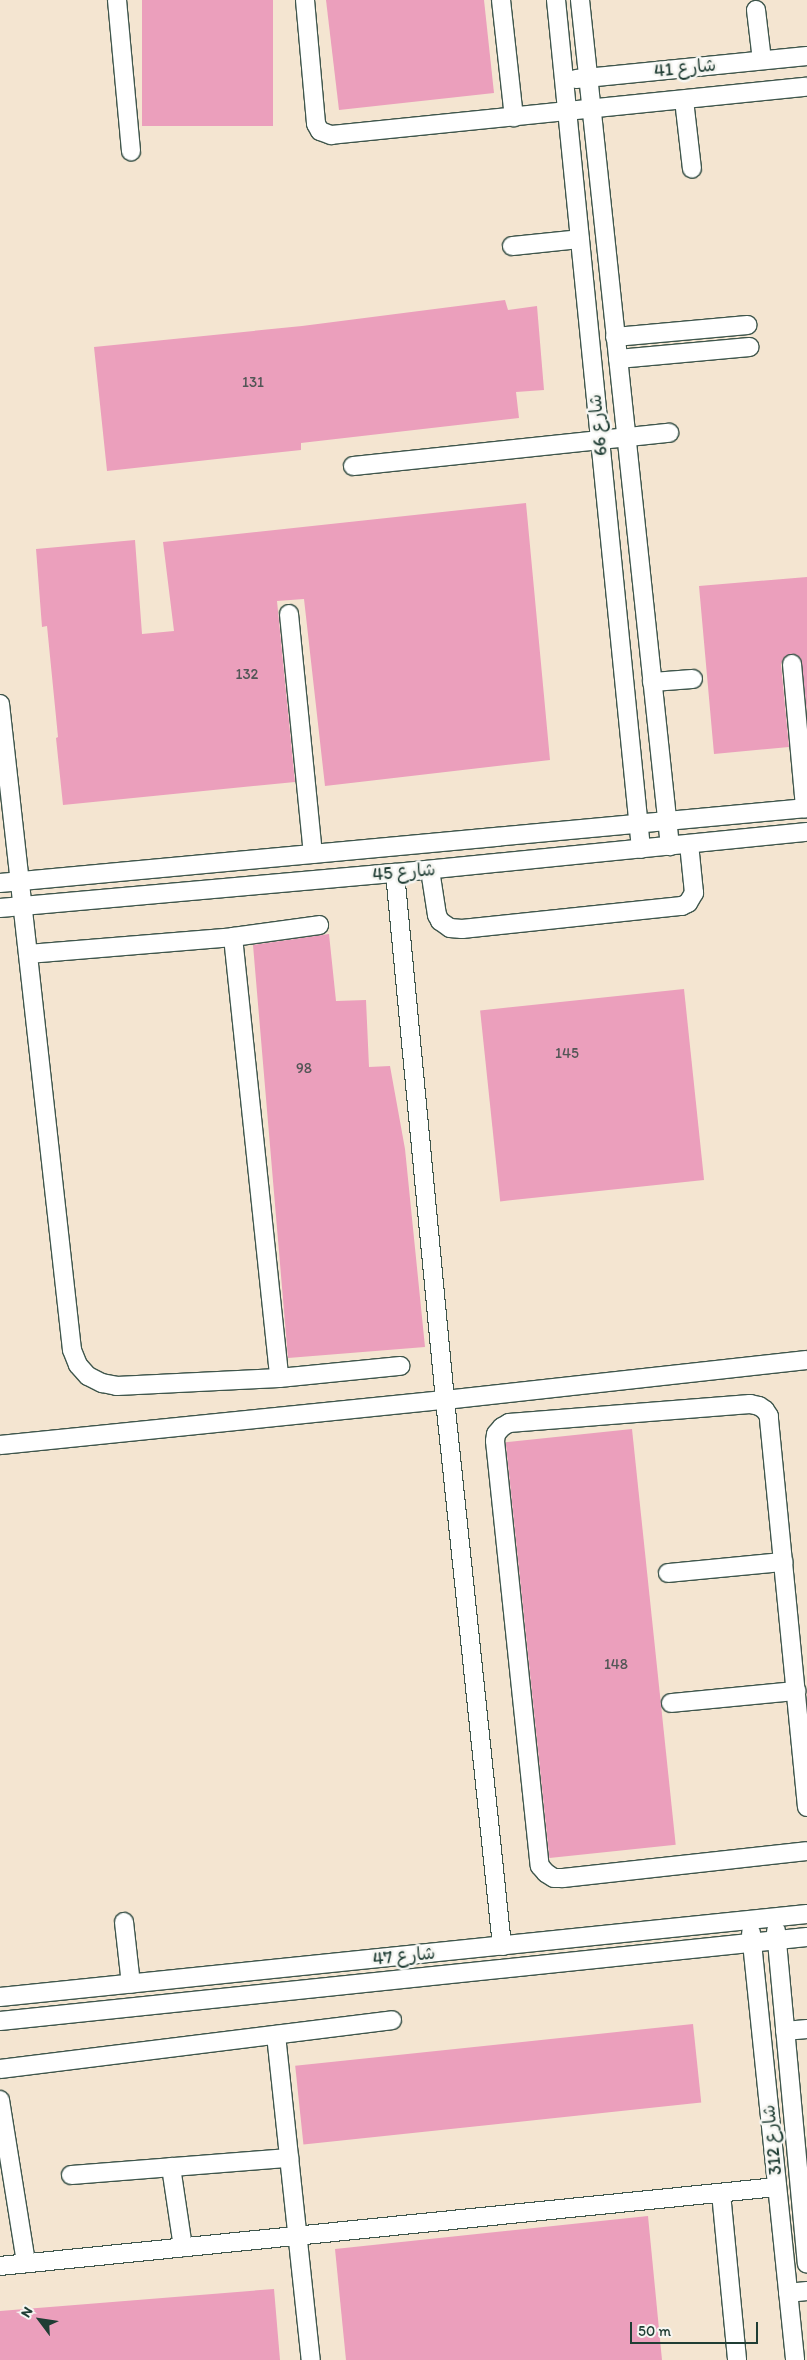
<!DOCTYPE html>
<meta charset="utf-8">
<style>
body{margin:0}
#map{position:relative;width:807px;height:2360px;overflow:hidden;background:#f4e5d1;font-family:Itim,"Playpen Sans Arabic",sans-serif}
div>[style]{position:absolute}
.building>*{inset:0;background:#eb9fbc;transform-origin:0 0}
.roads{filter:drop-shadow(1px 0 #3f564c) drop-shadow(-1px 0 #3f564c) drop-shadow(0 1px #3f564c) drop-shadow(0 -1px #3f564c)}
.minor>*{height:18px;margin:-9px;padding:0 9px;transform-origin:9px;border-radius:9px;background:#fff}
span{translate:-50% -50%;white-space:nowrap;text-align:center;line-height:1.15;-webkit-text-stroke:5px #f6f6f2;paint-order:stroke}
.number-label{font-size:15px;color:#525656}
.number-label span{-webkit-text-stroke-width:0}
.street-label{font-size:18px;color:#1f3d34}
.north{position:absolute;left:15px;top:2295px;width:50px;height:50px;-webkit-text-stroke:4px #f6f6f2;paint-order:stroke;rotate:301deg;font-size:14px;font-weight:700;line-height:20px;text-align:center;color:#1f3d34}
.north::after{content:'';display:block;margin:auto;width:18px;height:22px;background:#1f3d34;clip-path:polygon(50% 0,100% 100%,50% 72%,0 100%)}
.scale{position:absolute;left:630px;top:2322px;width:128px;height:22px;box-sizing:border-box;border:2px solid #1f3d34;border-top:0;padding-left:6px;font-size:15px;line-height:18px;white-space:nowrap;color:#1f3d34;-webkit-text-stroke:4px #f6f6f2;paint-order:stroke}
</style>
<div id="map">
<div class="building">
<i style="left:142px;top:0;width:131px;height:126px"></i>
<i style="clip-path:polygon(326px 0,484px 0,494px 93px,339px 110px)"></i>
<i style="clip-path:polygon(505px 300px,508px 310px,537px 306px,544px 390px,516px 392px,519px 418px,301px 443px,301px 450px,107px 471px,94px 347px,302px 326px)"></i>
<i style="clip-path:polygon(526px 503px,550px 760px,325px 786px,304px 599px,277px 601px,295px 782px,63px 805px,56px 738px,58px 737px,47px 626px,42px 627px,36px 549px,135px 540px,142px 634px,174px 631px,163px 542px)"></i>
<i style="clip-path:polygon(807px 577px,807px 712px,801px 658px,791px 654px,783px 659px,781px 664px,789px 747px,714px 754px,699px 586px)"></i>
<i style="clip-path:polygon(329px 934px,336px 1001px,366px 1000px,369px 1067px,390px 1066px,405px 1149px,425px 1347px,288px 1358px,253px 945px)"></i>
<i style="left:684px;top:989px;width:192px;height:205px;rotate:84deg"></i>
<i style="left:632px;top:1429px;width:418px;height:127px;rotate:84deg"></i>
<i style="left:693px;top:2024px;width:79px;height:400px;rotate:84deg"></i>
<i style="clip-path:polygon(648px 2216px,662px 2360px,346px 2360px,335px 2249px)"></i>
<i style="clip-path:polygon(274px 2289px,280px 2360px,0 2360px,0 2311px)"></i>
</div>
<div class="roads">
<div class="minor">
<i style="left:117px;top:0;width:152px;rotate:84.7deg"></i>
<i style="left:305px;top:0;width:124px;rotate:84.9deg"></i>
<i style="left:316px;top:124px;width:8px;rotate:60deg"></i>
<i style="left:320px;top:131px;width:12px;rotate:20deg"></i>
<i style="left:331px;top:135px;width:478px;rotate:-5.8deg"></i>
<i style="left:501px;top:0;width:118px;rotate:83.7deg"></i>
<i style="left:556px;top:0;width:853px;rotate:84.28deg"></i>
<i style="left:580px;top:0;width:851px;rotate:83.93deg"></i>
<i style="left:756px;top:10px;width:50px;rotate:83.2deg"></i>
<i style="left:576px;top:79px;width:232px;rotate:-5.7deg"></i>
<i style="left:684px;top:100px;width:69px;rotate:83.4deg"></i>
<i style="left:512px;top:246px;width:68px;rotate:-5.9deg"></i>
<i style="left:615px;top:337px;width:133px;rotate:-5.2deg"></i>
<i style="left:618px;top:359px;width:132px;rotate:-5.2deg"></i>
<i style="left:353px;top:466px;width:318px;rotate:-6deg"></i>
<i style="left:289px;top:614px;width:241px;rotate:84.3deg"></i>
<i style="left:792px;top:664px;width:145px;rotate:84.8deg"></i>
<i style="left:652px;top:682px;width:41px;rotate:-4.2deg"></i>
<i style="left:0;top:704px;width:650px;rotate:83.64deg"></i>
<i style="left:72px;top:1350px;width:16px;rotate:68deg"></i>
<i style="left:78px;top:1365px;width:15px;rotate:48deg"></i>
<i style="left:88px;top:1376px;width:16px;rotate:27deg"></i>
<i style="left:102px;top:1383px;width:15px;rotate:11deg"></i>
<i style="left:117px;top:1386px;width:162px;rotate:-2.8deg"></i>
<i style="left:279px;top:1378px;width:122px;rotate:-5.7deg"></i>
<i style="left:430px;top:870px;width:46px;rotate:81.2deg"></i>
<i style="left:437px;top:915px;width:7px;rotate:63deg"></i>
<i style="left:440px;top:921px;width:12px;rotate:35deg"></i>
<i style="left:450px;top:928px;width:12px;rotate:5deg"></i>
<i style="left:462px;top:929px;width:221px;rotate:-6deg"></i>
<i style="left:682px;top:906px;width:7px;rotate:-27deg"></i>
<i style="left:688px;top:903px;width:12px;rotate:-59deg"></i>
<i style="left:694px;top:893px;width:49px;rotate:-95.8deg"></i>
<i style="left:395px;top:873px;width:529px;rotate:84.58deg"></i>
<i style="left:445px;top:1400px;width:549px;rotate:84.04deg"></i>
<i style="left:0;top:883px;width:810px;rotate:-5.31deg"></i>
<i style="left:0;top:908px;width:397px;rotate:-5.1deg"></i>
<i style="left:395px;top:873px;width:414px;rotate:-5.7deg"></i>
<i style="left:233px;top:937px;width:443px;rotate:84deg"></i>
<i style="left:28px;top:954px;width:206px;rotate:-4.7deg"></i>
<i style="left:233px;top:937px;width:87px;rotate:-7.9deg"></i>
<i style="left:0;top:1445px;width:447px;rotate:-5.8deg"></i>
<i style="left:445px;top:1400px;width:364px;rotate:-6.3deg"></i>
<i style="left:668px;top:1573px;width:116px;rotate:-5.5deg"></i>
<i style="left:671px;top:1703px;width:126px;rotate:-5.5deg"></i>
<i style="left:807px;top:1807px;width:393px;rotate:-95.6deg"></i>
<i style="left:769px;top:1416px;width:7px;rotate:-124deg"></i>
<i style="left:765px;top:1410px;width:7px;rotate:-146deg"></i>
<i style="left:759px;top:1406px;width:9px;rotate:-167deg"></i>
<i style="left:750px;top:1404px;width:242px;rotate:175.5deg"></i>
<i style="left:509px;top:1423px;width:8px;rotate:150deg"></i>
<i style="left:502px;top:1427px;width:9px;rotate:131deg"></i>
<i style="left:496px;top:1434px;width:7px;rotate:98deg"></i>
<i style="left:495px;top:1441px;width:427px;rotate:84deg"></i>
<i style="left:540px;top:1866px;width:9px;rotate:49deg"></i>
<i style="left:546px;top:1873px;width:9px;rotate:32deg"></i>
<i style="left:554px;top:1878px;width:9px"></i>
<i style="left:563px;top:1878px;width:245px;rotate:-6.3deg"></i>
<i style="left:124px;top:1922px;width:62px;rotate:83.6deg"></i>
<i style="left:776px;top:1931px;width:334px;rotate:84.7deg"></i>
<i style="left:751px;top:1933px;width:429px;rotate:84.1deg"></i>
<i style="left:0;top:1997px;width:811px;rotate:-5.87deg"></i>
<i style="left:0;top:2021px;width:811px;rotate:-5.94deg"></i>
<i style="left:785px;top:2031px;width:22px;rotate:-5deg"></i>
<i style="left:276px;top:2035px;width:327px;rotate:83.9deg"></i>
<i style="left:0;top:2069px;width:395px;rotate:-7.1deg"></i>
<i style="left:0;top:2100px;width:165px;rotate:80.9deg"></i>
<i style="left:171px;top:2167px;width:81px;rotate:81.5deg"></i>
<i style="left:71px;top:2175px;width:219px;rotate:-4.5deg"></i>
<i style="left:721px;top:2193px;width:168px;rotate:84.5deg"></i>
<i style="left:0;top:2266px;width:781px;rotate:-5.81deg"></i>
<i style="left:788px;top:2293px;width:19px;rotate:-6deg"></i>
</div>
</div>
<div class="number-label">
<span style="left:253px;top:383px">131</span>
<span style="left:247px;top:675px">132</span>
<span style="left:567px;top:1054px">145</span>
<span style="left:304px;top:1069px">98</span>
<span style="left:616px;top:1665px">148</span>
</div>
<div class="street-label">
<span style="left:685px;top:68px;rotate:-6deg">شارع 41</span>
<span style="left:598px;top:425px;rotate:-96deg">شارع 66</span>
<span style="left:404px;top:872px;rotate:-5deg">شارع 45</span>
<span style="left:404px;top:1956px;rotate:-6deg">شارع 47</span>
<span style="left:772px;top:2140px;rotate:-96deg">شارع 312</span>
</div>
<div class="north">N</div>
<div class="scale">50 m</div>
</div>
